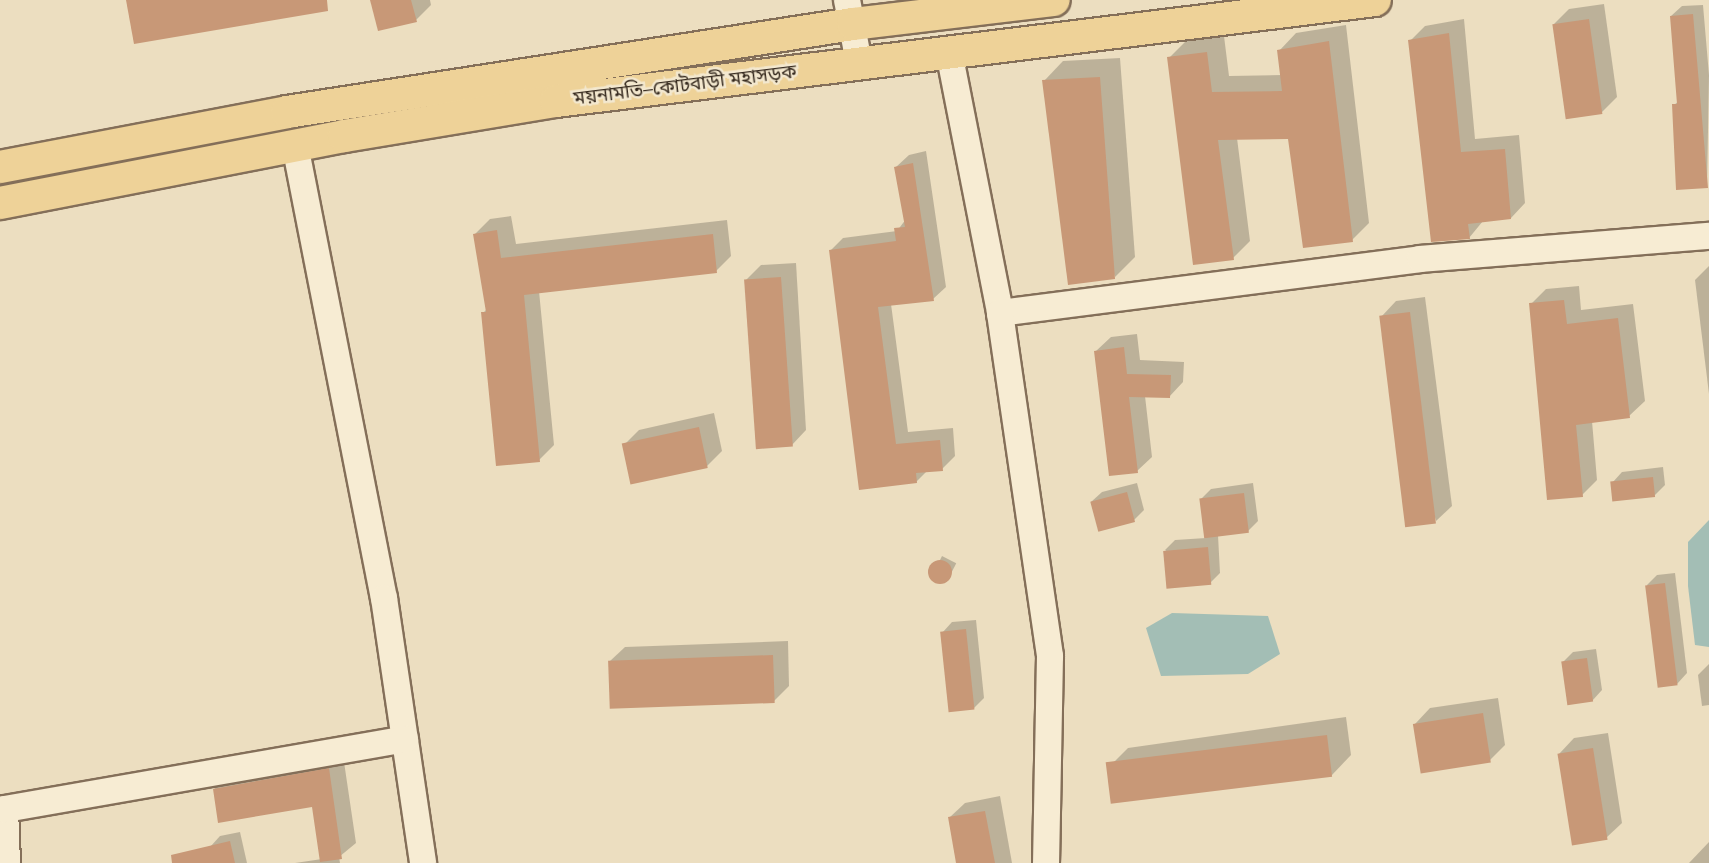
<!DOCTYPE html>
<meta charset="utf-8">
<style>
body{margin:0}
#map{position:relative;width:1709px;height:863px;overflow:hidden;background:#ecdec0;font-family:"Noto Serif","Noto Sans Bengali",serif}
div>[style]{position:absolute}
.water>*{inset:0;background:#a3beb5}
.shadow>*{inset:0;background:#0003;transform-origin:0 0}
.building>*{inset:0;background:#c89877;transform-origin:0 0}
.round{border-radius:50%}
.roads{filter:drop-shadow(2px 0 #846f59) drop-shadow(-2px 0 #846f59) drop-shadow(0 2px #846f59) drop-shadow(0 -2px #846f59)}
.minor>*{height:26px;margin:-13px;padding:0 13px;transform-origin:13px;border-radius:13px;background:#f7ecd3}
.major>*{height:32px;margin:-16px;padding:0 16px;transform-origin:16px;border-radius:16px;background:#eed298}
span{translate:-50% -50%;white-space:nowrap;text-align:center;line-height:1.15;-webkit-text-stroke:5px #f3e8cf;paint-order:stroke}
.street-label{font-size:19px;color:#34281d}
</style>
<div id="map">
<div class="water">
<i style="clip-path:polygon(1709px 520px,1709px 647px,1695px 645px,1688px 586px,1688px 542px)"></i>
<i style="clip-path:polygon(1172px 613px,1268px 616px,1280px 654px,1248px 674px,1161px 676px,1146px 628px)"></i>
</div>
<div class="shadow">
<i style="clip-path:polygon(372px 0,430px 0,431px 5px,416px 20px)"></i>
<i style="clip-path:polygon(1604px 4px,1617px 97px,1602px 112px,1554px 24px,1569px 9px)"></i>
<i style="clip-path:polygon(1703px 5px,1709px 75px,1707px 187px,1674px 105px,1679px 101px,1671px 16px,1682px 6px)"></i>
<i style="clip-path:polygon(1464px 19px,1475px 139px,1519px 135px,1525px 203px,1511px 218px,1483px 221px,1469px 238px,1410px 41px,1425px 26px)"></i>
<i style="clip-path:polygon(1346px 25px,1369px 223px,1352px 240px,1290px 137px,1237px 138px,1250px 241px,1233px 258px,1169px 58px,1186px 41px,1224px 36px,1229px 76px,1282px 75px,1279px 51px,1296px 33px)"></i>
<i style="clip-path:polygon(1120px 58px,1135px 257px,1115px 277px,1044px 81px,1063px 61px)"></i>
<i style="clip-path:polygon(926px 151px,946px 287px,933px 299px,891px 304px,908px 432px,953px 428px,955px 456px,942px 469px,927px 471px,916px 482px,861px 488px,830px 251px,843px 238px,897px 231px,906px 219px,896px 167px,909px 155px)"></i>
<i style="clip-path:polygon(511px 216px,516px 244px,727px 220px,731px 256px,716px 271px,539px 291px,554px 445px,539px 460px,483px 313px,487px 309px,475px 234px,490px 219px)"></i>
<i style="clip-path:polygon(796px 263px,806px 430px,791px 446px,746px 280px,761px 265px)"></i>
<i style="clip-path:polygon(1709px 266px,1709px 394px,1695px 280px)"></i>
<i style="clip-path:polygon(1579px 286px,1581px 310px,1633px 304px,1645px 401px,1629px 416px,1592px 421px,1597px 480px,1582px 495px,1531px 304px,1546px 289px)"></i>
<i style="clip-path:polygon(1425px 297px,1452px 506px,1436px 521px,1381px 317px,1396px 301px)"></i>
<i style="clip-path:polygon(1137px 334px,1140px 360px,1184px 362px,1183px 382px,1169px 397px,1145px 396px,1152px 457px,1137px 471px,1096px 351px,1111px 337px)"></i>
<i style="clip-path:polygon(714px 413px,722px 451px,707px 466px,624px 445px,639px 430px)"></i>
<i style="clip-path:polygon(1663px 467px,1665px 485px,1655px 495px,1612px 483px,1622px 472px)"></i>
<i style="clip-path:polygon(1137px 483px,1144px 510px,1134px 520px,1091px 502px,1102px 492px)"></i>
<i style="clip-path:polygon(1253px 483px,1258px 521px,1248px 531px,1218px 535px,1220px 573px,1210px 583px,1165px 550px,1175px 540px,1206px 538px,1201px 499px,1211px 489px)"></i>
<i style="left:942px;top:556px;width:16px;height:21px;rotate:27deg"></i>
<i style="clip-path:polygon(1675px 573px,1687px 673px,1677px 684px,1647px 585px,1657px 575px)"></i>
<i style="clip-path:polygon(976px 620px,984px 698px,974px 708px,942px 633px,952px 622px)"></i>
<i style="clip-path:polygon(788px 641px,789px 686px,774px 701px,609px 662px,625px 647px)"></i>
<i style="clip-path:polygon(1596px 649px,1602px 690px,1592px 701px,1563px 662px,1573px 652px)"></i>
<i style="clip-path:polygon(1709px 664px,1709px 705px,1702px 706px,1698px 675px)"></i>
<i style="clip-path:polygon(1498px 698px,1505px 745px,1490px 760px,1415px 724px,1430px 708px)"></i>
<i style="clip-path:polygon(1346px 717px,1351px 755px,1332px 775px,1108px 768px,1128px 748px)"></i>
<i style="clip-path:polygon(1608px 733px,1622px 823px,1606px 838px,1559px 754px,1574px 738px)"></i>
<i style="clip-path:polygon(343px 755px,356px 843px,339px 857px,340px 863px,295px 863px,322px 859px,313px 805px,214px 789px,229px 775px)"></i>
<i style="clip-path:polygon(1000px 796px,1012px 863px,958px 863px,949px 818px,965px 803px)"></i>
<i style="clip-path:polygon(240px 832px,247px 863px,213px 863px,210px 847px,220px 836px)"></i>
<i style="clip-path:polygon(1709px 842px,1709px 863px,1689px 863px)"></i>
</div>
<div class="building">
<i style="clip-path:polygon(126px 0,327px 0,328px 11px,134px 44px)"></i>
<i style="clip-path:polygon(370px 0,411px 0,417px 22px,378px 31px)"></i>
<i style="clip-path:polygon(1693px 14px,1708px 188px,1676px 190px,1672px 104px,1677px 104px,1670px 16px)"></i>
<i style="left:1589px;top:19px;width:96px;height:37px;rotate:82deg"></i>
<i style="clip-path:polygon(1449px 33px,1461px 152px,1505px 149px,1511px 219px,1468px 224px,1470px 239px,1431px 242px,1408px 40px)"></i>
<i style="clip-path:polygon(1329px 41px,1353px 242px,1303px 248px,1288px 139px,1218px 140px,1234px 260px,1193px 265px,1167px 57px,1207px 52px,1212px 92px,1282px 91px,1277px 50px)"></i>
<i style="clip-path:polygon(1100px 77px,1115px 279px,1068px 285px,1042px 80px)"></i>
<i style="clip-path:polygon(913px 163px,934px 301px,878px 307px,896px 444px,940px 440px,943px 471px,916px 473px,917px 483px,859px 490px,829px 250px,896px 241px,894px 228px,905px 227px,894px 167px)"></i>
<i style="clip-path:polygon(497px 230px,501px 258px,713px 234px,717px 273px,524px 295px,540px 462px,496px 466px,481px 312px,486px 312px,473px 234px)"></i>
<i style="left:781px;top:277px;width:170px;height:37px;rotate:86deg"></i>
<i style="clip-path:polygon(1564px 300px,1567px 324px,1618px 318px,1630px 418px,1576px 425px,1583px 497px,1547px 500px,1529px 303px)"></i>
<i style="left:1410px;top:312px;width:213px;height:31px;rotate:83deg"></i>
<i style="clip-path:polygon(1124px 347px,1127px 374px,1171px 375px,1170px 398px,1129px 397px,1138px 473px,1109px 476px,1094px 351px)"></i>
<i style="left:699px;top:427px;width:42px;height:79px;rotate:78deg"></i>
<i style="left:1653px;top:477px;width:20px;height:43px;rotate:84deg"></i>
<i style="left:1127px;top:492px;width:31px;height:38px;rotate:75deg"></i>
<i style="left:1244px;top:493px;width:40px;height:45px;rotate:83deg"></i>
<i style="left:1208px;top:547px;width:38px;height:45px;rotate:85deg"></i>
<i class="round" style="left:928px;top:560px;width:24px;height:24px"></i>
<i style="left:1665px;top:583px;width:103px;height:20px;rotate:83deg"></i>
<i style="left:966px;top:629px;width:81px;height:26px;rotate:84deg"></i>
<i style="left:773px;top:655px;width:48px;height:165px;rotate:88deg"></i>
<i style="left:1587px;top:658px;width:44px;height:26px;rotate:82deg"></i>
<i style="left:1483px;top:713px;width:50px;height:71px;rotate:81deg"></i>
<i style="left:1327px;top:735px;width:42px;height:223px;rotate:83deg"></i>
<i style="left:1593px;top:748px;width:93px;height:36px;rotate:81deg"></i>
<i style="clip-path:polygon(329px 768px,342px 859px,320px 862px,312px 807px,218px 823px,213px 789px)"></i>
<i style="clip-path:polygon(985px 811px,995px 863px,956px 863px,948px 817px)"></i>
<i style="clip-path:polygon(230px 841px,235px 863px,172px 863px,171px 855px)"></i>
</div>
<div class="roads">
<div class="minor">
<i style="left:847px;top:0;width:64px;rotate:79.2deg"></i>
<i style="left:949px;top:52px;width:266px;rotate:78.9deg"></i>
<i style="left:1000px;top:313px;width:423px;rotate:-7.3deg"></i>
<i style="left:1420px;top:259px;width:290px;rotate:-4.6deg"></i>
<i style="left:295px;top:145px;width:462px;rotate:78.9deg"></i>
<i style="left:384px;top:598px;width:268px;rotate:81.6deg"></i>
<i style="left:1000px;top:313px;width:347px;rotate:81.7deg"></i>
<i style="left:1050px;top:656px;width:207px;rotate:91.1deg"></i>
<i style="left:7px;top:863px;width:54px;rotate:-92.1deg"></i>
<i style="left:5px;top:809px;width:406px;rotate:-9.9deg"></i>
</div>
<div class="major">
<i style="left:0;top:167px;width:292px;rotate:-10.8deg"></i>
<i style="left:287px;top:112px;width:573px;rotate:-8.84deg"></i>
<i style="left:853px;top:24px;width:202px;rotate:-6.8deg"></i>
<i style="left:0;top:203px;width:350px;rotate:-11deg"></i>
<i style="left:344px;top:136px;width:215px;rotate:-9.4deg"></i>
<i style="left:556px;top:101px;width:825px;rotate:-7.03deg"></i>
</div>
</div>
<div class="street-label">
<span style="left:685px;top:85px;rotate:-7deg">ময়নামতি–কোটবাড়ী মহাসড়ক</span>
</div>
</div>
